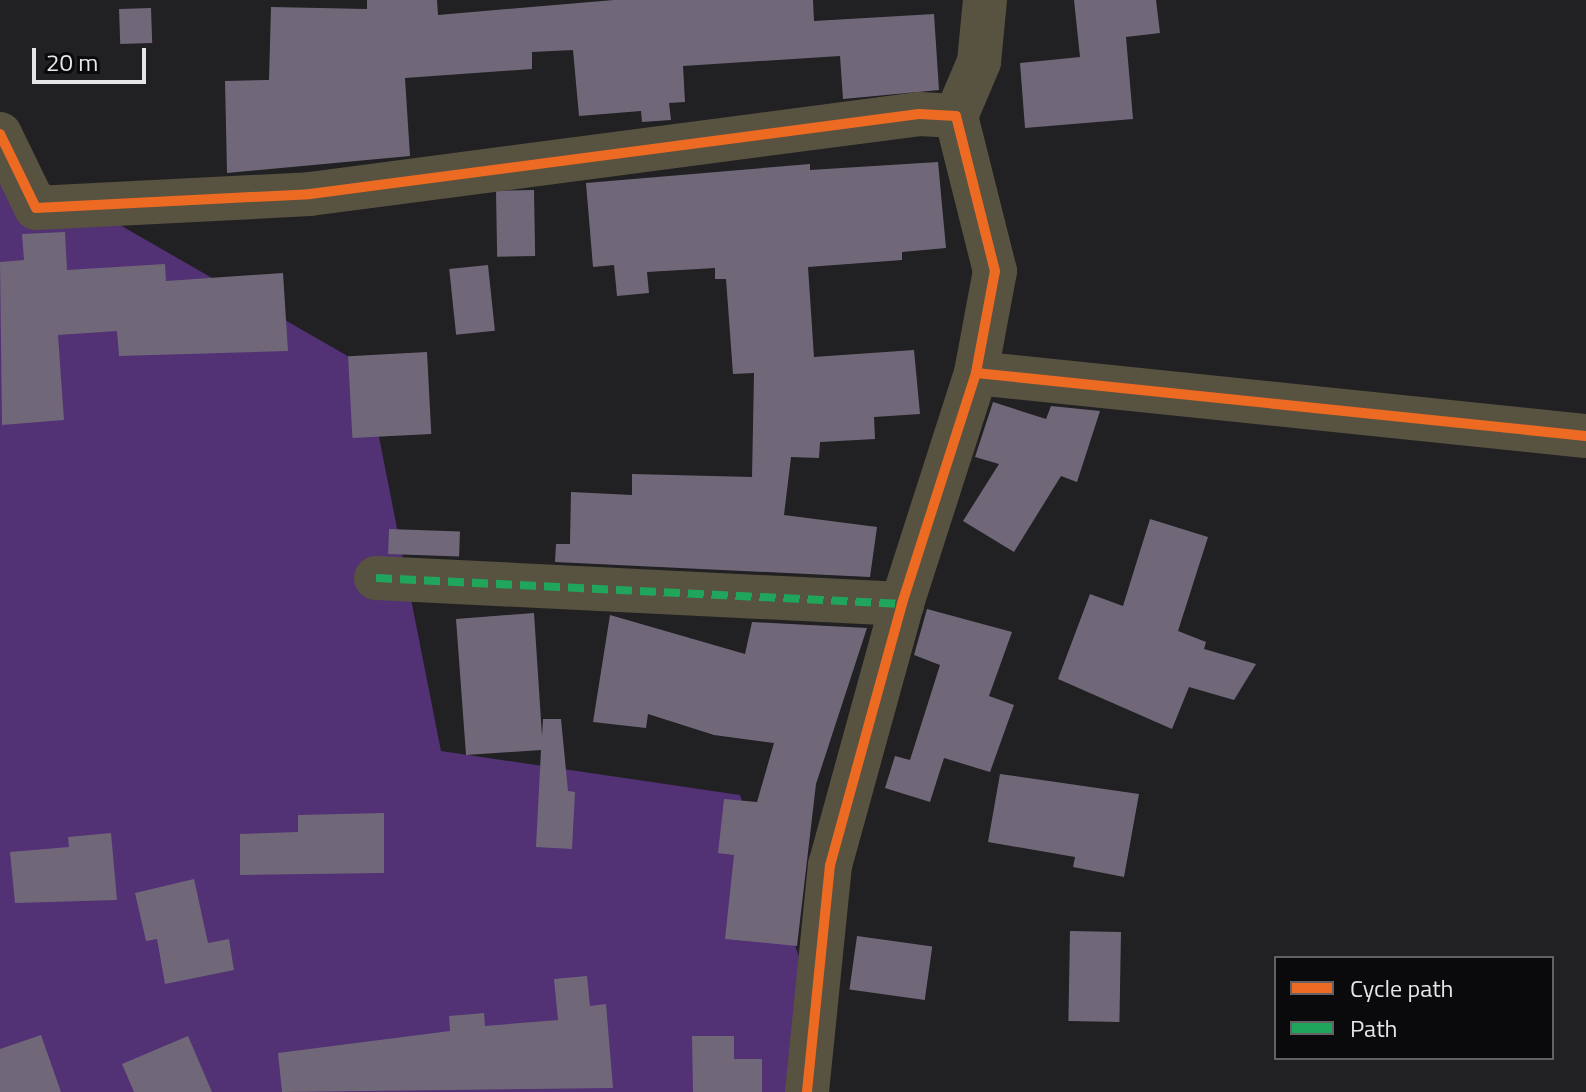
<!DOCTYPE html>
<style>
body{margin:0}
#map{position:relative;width:1586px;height:1092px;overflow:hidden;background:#212023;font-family:"Titillium Web",sans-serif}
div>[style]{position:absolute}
.forest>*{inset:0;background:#523174}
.building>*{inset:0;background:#706879;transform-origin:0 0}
.minor>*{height:44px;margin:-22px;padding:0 22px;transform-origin:22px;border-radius:22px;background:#585240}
.quiet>*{height:8px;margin-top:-4px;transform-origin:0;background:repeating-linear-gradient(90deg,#20a55d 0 16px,transparent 0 24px)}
.cycleway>*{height:10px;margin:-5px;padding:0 5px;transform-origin:5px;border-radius:5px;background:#ed6a23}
span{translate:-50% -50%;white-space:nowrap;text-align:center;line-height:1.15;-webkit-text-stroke:8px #0a090b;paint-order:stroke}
.legend{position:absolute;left:1274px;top:956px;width:280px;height:104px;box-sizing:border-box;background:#0a090b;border:2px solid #626164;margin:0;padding:10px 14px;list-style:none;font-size:24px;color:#e7e5e9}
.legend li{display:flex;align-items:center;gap:16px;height:40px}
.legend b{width:40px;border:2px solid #626164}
.scale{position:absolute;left:32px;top:48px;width:114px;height:36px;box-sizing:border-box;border:4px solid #e7e5e9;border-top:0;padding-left:10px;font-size:24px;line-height:28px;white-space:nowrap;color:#e7e5e9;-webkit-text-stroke:6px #0a090b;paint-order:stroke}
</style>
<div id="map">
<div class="forest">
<i style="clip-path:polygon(0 156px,365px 366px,441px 751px,740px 795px,817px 1006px,807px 1092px,0 1092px)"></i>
</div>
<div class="building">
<i style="clip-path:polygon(367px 0,437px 0,438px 15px,614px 0,813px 0,814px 21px,934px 14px,939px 90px,843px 99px,840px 56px,683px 66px,685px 102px,669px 103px,671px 120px,642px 122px,641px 111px,579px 116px,573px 50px,532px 52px,532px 69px,405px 78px,410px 156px,227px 173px,225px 81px,269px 80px,271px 7px,367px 9px)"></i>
<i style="clip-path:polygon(1074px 0,1156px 0,1160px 33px,1126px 37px,1133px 119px,1025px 128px,1020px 63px,1080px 57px)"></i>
<i style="left:151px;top:8px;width:35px;height:32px;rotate:88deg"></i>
<i style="clip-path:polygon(938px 162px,946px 248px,902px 252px,902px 260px,808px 267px,814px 357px,914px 350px,920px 414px,874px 417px,875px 439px,820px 442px,819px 458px,791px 457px,784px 515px,877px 527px,870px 577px,555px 562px,556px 544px,570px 544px,571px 492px,632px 495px,632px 474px,752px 477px,754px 373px,733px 374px,726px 279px,715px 279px,715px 268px,647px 272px,649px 293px,617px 296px,614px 265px,593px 267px,586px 183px,810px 164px,810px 170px)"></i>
<i style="left:534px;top:190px;width:66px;height:38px;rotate:89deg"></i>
<i style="clip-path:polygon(65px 232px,67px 270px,165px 264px,166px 281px,283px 273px,288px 351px,119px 356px,117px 331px,58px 335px,64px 420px,2px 425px,0 262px,24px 260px,22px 234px)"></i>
<i style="left:488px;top:265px;width:66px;height:39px;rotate:84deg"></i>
<i style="left:427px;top:352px;width:82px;height:79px;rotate:87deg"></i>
<i style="clip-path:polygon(993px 402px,1046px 419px,1051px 406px,1100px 411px,1077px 482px,1061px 476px,1014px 552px,963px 521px,999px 464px,975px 457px)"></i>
<i style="clip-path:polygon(1150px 519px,1208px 537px,1178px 631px,1206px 642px,1204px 649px,1256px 664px,1234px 700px,1189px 687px,1172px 729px,1058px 679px,1090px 594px,1123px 606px)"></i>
<i style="left:389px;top:529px;width:71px;height:25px;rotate:2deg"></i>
<i style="clip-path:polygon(927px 609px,1012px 632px,989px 696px,1014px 705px,990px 772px,944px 758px,930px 802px,885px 788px,895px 756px,910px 760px,940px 665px,914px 655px)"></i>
<i style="clip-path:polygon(534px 613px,542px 736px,543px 719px,561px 719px,568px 791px,575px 792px,572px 849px,536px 847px,541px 750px,466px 755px,456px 619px)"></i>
<i style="clip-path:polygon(610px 615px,745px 654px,752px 622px,867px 628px,816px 784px,797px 946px,725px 939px,734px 855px,718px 853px,724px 799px,757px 802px,774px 743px,714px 735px,648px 714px,646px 728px,593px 722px)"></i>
<i style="clip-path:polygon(1000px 774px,1139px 794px,1124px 877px,1073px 867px,1075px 857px,988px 842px)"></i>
<i style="clip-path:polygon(384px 813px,384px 873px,240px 875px,240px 834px,298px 832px,298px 815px)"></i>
<i style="clip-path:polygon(111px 833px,117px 900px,15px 903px,10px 852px,69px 847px,68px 837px)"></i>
<i style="clip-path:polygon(194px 879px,208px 943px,229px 939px,234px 970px,165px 984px,157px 939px,146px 941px,135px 893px)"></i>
<i style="left:1070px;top:931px;width:51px;height:90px;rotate:1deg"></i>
<i style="left:857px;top:936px;width:76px;height:54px;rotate:8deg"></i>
<i style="clip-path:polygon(587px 976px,590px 1006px,606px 1004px,613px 1088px,282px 1092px,278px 1053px,450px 1031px,449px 1016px,484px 1013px,485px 1026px,558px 1020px,554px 979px)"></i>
<i style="clip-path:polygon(41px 1035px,61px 1092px,0 1092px,0 1049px)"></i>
<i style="clip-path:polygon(188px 1036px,212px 1092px,134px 1092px,122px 1064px)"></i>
<i style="clip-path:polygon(692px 1036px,734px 1036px,734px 1059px,762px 1059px,762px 1092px,693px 1092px)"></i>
</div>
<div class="minor">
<i style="left:956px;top:116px;width:59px;rotate:-66.9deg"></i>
<i style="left:979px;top:62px;width:62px;rotate:-84.5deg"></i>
<i style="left:0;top:134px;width:82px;rotate:64.1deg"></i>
<i style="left:36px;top:208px;width:274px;rotate:-2.9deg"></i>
<i style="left:310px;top:194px;width:614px;rotate:-7.48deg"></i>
<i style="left:919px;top:114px;width:37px;rotate:3deg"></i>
<i style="left:956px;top:116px;width:160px;rotate:75.9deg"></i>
<i style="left:995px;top:271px;width:104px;rotate:100.6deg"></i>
<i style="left:976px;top:373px;width:243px;rotate:107.8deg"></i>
<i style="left:902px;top:604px;width:271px;rotate:105.4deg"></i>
<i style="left:830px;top:865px;width:228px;rotate:95.8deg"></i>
<i style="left:976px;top:373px;width:613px;rotate:5.9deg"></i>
<i style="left:376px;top:578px;width:527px;rotate:2.83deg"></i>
</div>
<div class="quiet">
<i style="left:376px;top:578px;width:527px;rotate:2.83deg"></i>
</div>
<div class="cycleway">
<i style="left:0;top:134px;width:82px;rotate:64.1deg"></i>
<i style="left:36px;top:208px;width:274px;rotate:-2.9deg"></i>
<i style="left:310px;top:194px;width:614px;rotate:-7.48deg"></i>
<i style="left:919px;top:114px;width:37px;rotate:3deg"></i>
<i style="left:956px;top:116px;width:160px;rotate:75.9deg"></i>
<i style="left:995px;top:271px;width:104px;rotate:100.6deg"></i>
<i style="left:976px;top:373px;width:243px;rotate:107.8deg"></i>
<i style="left:902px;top:604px;width:271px;rotate:105.4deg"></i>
<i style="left:830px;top:865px;width:228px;rotate:95.8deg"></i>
<i style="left:976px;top:373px;width:613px;rotate:5.9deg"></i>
</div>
<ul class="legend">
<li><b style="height:10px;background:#ed6a23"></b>Cycle path</li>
<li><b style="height:10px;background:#20a55d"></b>Path</li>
</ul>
<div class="scale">20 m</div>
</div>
